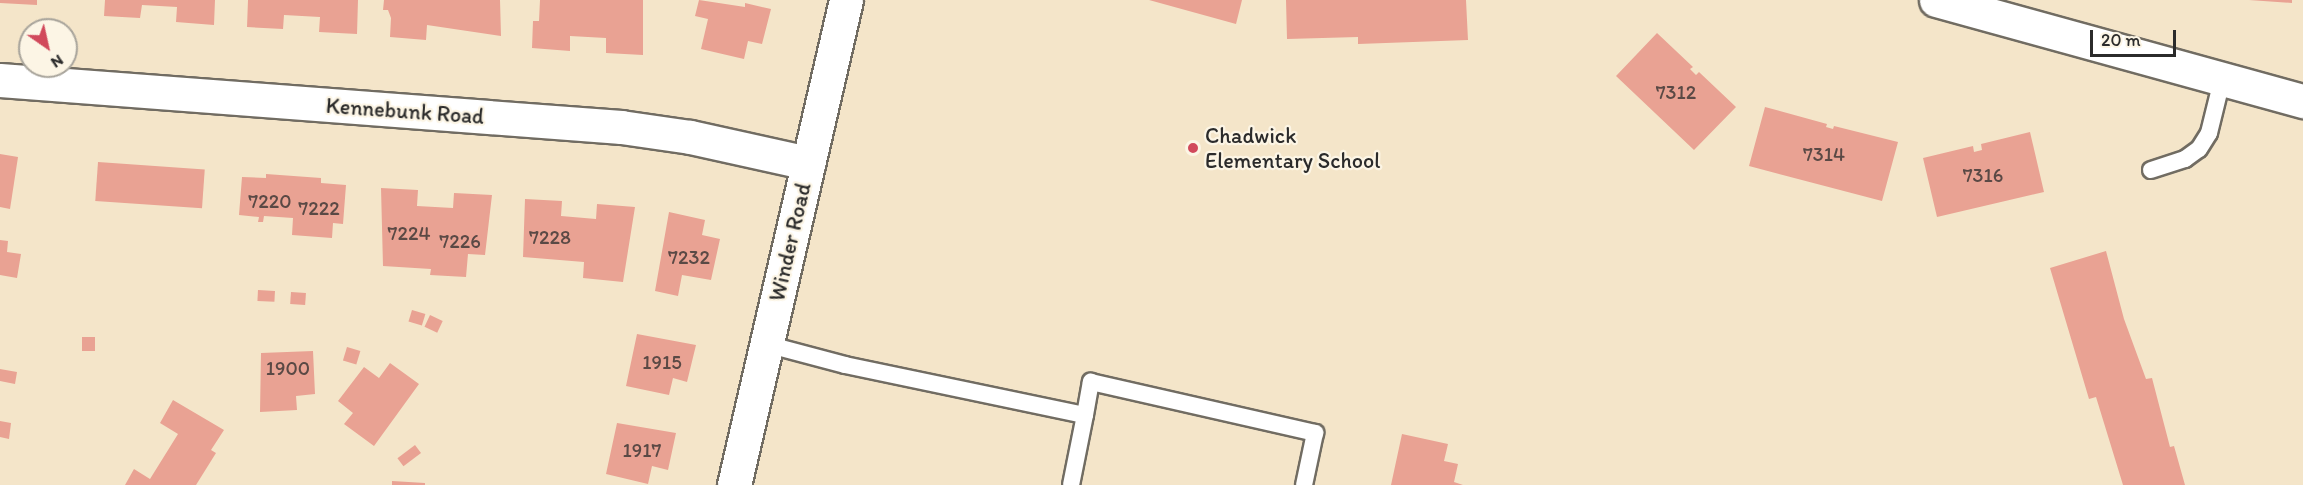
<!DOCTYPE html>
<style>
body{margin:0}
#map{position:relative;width:2303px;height:485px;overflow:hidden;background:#f4e5c9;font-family:Itim,sans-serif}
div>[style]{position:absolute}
.building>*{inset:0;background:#e9a293;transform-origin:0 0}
.roads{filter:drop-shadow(2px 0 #716c62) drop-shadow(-2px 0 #716c62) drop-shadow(0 2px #716c62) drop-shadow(0 -2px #716c62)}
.service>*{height:16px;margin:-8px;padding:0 8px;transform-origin:8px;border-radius:8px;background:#fff}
.minor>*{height:33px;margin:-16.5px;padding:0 16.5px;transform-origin:16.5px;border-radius:16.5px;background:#fff}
.tertiary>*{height:33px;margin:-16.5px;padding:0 16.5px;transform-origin:16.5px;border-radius:16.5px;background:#fff}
.dots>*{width:16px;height:16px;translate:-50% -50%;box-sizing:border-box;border:3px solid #fcf5e5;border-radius:50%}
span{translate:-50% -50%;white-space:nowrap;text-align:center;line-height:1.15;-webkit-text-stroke:4.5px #fcf5e5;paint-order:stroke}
.number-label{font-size:20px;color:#5a4945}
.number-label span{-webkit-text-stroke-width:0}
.street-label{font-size:22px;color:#2b2b2b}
.poi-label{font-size:22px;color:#2b2b2b}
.left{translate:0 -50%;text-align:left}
.north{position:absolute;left:18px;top:18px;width:60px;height:60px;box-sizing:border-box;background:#fcf5e5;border:2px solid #a8a49b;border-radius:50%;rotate:146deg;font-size:16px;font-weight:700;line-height:24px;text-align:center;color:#2b2b2b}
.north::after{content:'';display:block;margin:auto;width:21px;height:27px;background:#d1495b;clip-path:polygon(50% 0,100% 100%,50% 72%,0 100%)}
.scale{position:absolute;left:2090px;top:30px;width:86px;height:27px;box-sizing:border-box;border:3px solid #2b2b2b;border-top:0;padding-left:8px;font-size:18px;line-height:21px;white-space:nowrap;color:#2b2b2b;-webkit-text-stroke:4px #fcf5e5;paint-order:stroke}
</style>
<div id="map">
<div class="building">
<i style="clip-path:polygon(0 0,37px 0,37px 5px,0 3px)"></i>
<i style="clip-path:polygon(105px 0,215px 0,214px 25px,176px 22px,177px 7px,142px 5px,140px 18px,104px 16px)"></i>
<i style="clip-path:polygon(248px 0,358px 0,357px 34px,319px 32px,320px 17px,284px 15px,283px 29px,247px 27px)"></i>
<i style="clip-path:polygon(384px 0,500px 0,501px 36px,427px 25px,426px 40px,390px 37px,391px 18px,388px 10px,383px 10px)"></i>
<i style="clip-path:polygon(540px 0,643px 0,643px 55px,606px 53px,606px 38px,570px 36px,570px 51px,532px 48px,533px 21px,539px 21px)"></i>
<i style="clip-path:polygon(699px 0,745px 7px,745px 3px,771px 9px,762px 44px,748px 41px,744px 59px,701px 49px,708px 19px,695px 16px)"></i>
<i style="clip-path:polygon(1149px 0,1242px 0,1236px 24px)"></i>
<i style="clip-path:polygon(1286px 0,1466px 0,1468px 40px,1358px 44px,1358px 37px,1287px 39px)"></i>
<i style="clip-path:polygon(2249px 0,2292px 0,2292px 3px)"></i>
<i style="clip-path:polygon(1657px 33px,1693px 67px,1690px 69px,1696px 75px,1699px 72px,1736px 107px,1694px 150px,1616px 76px)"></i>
<i style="clip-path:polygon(1765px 107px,1827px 124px,1826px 127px,1833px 129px,1834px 126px,1898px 142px,1882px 201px,1749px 166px)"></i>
<i style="clip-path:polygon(2030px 132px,2044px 192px,1937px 217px,1923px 158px,1973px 146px,1974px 152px,1982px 150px,1981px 144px)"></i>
<i style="clip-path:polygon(0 154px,18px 157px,10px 209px,0 207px)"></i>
<i style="left:98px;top:162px;width:107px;height:39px;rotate:4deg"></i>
<i style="clip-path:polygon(266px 174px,321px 178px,321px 183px,346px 185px,343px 224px,333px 223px,332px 238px,292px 235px,293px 218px,264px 216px,263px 222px,258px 222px,259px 217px,239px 215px,242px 177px,266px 178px)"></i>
<i style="clip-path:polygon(381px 188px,418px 190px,417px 206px,453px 208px,454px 193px,492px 195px,485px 255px,468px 254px,466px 277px,430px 275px,431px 269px,383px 266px)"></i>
<i style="clip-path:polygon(525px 199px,562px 201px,561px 216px,596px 219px,597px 204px,635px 207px,623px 282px,583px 278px,584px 262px,523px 257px)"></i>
<i style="clip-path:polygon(669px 212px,705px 220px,702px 235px,720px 239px,711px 280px,682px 275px,678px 296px,655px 291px)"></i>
<i style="clip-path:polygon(0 240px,8px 241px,7px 252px,21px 254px,17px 278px,0 275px)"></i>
<i style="clip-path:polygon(2106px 251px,2124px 319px,2146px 379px,2152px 378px,2170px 447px,2174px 446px,2185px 485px,2123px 485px,2096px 397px,2089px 399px,2050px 268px)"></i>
<i style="left:258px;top:290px;width:17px;height:11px;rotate:3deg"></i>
<i style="left:291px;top:292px;width:15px;height:12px;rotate:4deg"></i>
<i style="left:412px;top:310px;width:14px;height:12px;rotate:17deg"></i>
<i style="left:430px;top:315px;width:14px;height:13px;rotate:25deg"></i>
<i style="clip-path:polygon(637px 334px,696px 345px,687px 382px,673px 378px,669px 395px,626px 386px)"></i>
<i style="left:95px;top:337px;width:14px;height:13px;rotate:90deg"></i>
<i style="left:347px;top:347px;width:14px;height:14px;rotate:17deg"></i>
<i style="clip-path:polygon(313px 351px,315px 394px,296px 396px,297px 410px,260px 412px,261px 353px)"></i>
<i style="clip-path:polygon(390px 363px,419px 384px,374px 446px,344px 424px,353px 413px,338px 401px,364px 367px,379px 378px)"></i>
<i style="clip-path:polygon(0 369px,17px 372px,15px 384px,0 381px)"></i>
<i style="clip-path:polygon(173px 400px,224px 430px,211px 450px,216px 453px,196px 485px,125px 485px,134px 469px,150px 479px,178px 434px,160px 423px)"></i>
<i style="clip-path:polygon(0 421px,11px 423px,9px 439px,0 437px)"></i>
<i style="clip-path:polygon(617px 423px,676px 433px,668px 470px,652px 466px,648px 484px,606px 474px)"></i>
<i style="clip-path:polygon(1402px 434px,1448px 444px,1444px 461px,1458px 464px,1454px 482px,1463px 485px,1391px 485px)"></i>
<i style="left:415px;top:445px;width:10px;height:22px;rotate:53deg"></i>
<i style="clip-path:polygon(392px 481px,425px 483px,425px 485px,392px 485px)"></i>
</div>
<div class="roads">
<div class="service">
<i style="left:2151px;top:170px;width:36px;rotate:-18deg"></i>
<i style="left:2185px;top:159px;width:17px;rotate:-36deg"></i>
<i style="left:2199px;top:149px;width:19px;rotate:-58deg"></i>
<i style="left:2209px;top:133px;width:55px;rotate:-76.2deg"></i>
<i style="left:766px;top:344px;width:82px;rotate:14.9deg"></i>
<i style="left:845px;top:365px;width:245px;rotate:11.8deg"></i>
<i style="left:1085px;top:415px;width:71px;rotate:101.3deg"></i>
<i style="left:1085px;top:415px;width:34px;rotate:-80deg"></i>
<i style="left:1091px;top:382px;width:230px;rotate:12.8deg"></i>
<i style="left:1315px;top:433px;width:53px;rotate:101.9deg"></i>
</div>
<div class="minor">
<i style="left:0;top:80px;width:623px;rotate:4.33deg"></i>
<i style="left:621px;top:127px;width:70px;rotate:8.2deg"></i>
<i style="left:690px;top:137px;width:121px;rotate:12.4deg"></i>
<i style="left:734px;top:485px;width:498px;rotate:-77deg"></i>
</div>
<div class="tertiary">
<i style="left:1936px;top:0;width:381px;rotate:15.4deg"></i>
</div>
</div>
<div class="dots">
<i style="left:1193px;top:148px;background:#d1495b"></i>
</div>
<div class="number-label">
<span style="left:1676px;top:92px">7312</span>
<span style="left:1824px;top:154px">7314</span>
<span style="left:1983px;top:175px">7316</span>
<span style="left:270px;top:201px">7220</span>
<span style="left:319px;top:208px">7222</span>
<span style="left:409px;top:233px">7224</span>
<span style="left:550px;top:237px">7228</span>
<span style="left:460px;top:241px">7226</span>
<span style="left:689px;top:257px">7232</span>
<span style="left:662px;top:362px">1915</span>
<span style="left:288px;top:368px">1900</span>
<span style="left:642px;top:450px">1917</span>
</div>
<div class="street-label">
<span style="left:405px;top:111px;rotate:4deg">Kennebunk Road</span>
<span style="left:790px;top:242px;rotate:-77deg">Winder Road</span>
</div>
<div class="poi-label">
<span class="left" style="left:1205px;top:148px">Chadwick<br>Elementary School</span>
</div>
<div class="north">N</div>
<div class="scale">20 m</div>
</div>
